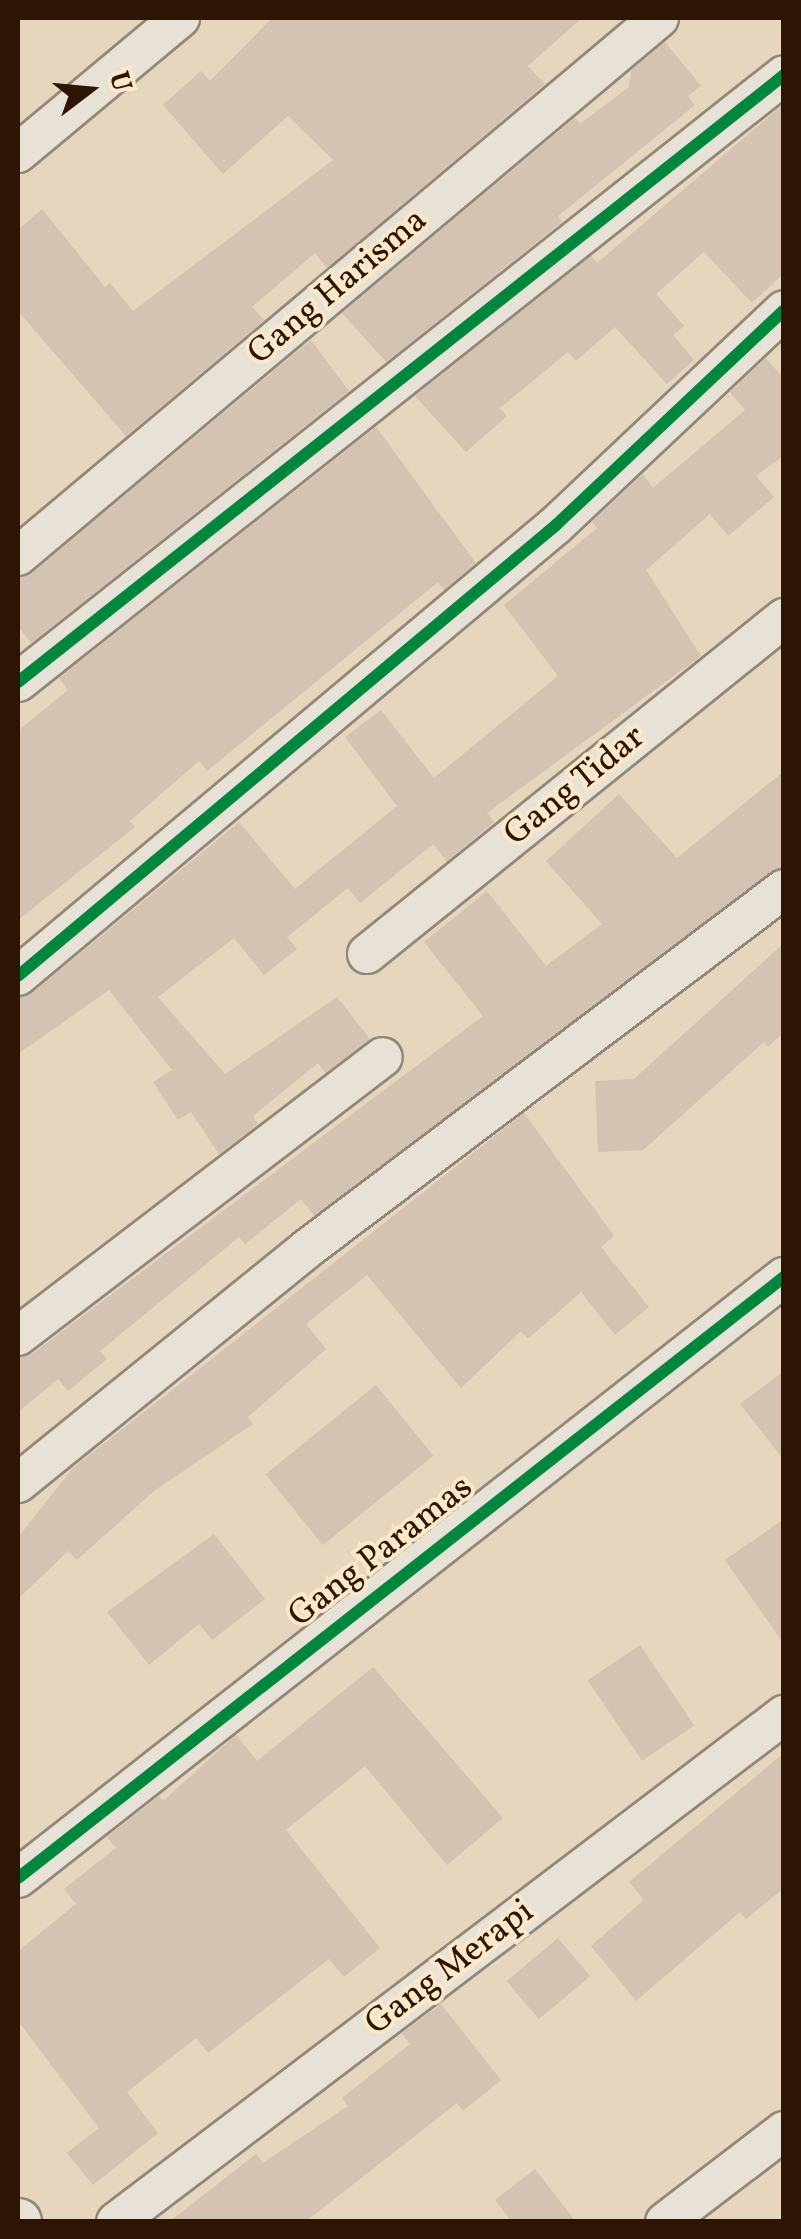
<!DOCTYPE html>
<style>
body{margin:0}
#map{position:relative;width:801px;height:2239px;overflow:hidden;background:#e5d6bd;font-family:Vollkorn,serif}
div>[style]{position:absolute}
.building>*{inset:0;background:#d4c2b2;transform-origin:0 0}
.roads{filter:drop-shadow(2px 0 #928777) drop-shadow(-2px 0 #928777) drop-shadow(0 2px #928777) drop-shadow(0 -2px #928777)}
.minor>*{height:38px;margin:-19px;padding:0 19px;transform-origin:19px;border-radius:19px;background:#e8e1d5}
.tertiary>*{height:45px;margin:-22.5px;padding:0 22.5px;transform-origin:22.5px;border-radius:22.5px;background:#e8e1d5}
.cycleway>*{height:12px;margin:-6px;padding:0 6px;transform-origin:6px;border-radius:6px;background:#00873e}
span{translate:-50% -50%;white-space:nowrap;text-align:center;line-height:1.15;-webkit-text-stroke:8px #f9e8c9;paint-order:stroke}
.street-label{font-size:35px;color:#2e1503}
.frame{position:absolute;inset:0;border:20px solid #2e1503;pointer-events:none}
.north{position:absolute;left:40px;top:40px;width:100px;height:100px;-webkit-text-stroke:8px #f9e8c9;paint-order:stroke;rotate:74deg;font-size:28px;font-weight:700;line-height:40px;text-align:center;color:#2e1503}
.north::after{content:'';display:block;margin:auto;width:35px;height:45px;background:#2e1503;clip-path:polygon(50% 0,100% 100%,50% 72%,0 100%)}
</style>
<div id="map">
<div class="building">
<i style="clip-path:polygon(272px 18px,582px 18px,528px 66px,545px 84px,327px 268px,315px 253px,252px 307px,264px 320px,126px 436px,18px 311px,18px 230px,42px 209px,105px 287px,110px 283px,133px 311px,333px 160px,288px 116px,223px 174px,163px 105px,201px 71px,210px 81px)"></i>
<i style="clip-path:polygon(665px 42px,701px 86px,688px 96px,695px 105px,558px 216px,562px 222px,386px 362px,342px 313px,575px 118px,580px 124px,629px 87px,631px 71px)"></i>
<i style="clip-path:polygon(784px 104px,784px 273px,752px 303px,704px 252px,656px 294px,684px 326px,673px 335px,694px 360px,667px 384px,615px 327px,576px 361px,568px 352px,500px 408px,507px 416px,466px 452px,415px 396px,591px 256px,597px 263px)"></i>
<i style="clip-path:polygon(311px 340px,349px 391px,31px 643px,18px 626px,18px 578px,32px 573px)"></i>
<i style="clip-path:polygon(766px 358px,784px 379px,784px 455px,756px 476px,774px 497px,728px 536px,710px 514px,646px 570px,701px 656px,487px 813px,494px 822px,447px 861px,433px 844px,360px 903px,348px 888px,287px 937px,297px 949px,264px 975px,234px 938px,158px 997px,225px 1074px,337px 997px,370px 1039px,325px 1073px,318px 1063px,253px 1116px,258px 1124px,219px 1154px,191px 1112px,178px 1120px,153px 1082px,172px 1070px,109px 990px,18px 1054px,18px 998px,32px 993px,239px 822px,295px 889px,397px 806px,345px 737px,381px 710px,434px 778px,558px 676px,504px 605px,597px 528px,592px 522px,643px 474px,653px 488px,745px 410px,730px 392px)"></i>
<i style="clip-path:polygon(376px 427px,476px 563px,444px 590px,438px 582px,207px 771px,199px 761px,130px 821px,135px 827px,18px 920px,18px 731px,68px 690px,59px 678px)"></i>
<i style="clip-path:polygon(784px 771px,784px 867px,314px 1216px,301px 1199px,245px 1244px,239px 1237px,100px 1351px,107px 1359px,68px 1391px,58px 1379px,18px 1412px,18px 1358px,32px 1354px,483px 1016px,424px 942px,487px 891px,546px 966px,602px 924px,546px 861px,619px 794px,677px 858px)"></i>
<i style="clip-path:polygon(784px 943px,784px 1032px,768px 1047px,764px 1042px,643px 1150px,598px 1152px,595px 1081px,634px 1079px)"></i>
<i style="clip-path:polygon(524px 1113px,614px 1236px,601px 1247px,649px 1307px,615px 1335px,581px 1292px,528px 1339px,521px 1331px,461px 1388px,367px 1275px,306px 1324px,326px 1349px,248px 1417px,253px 1424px,154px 1491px,77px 1560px,68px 1551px,18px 1599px,18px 1537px,73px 1468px)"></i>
<i style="clip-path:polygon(784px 1371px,784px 1460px,740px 1404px)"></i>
<i style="left:376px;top:1385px;width:91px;height:142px;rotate:51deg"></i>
<i style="clip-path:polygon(784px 1519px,784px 1644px,725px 1560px)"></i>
<i style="clip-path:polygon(214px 1534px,265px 1599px,212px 1640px,199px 1624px,149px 1665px,107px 1612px)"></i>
<i style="left:640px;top:1645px;width:97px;height:63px;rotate:56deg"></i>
<i style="clip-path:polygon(373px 1667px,503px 1818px,447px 1865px,365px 1766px,286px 1830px,380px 1948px,344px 1977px,329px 1959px,208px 2053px,196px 2038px,127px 2092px,158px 2133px,93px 2185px,67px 2153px,99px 2128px,18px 2021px,18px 1951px,76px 1904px,64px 1889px,116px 1848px,107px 1837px,159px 1796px,163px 1801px,236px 1735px,257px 1761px)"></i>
<i style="clip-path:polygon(784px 1753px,784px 1888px,746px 1919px,740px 1912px,636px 2001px,591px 1946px,644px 1900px,629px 1882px)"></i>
<i style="left:558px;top:1938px;width:50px;height:67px;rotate:50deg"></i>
<i style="clip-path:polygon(441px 2004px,501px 2080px,463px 2111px,457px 2103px,305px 2222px,169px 2222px,256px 2154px,263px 2163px,348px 2106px,342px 2098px,410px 2044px,402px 2033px)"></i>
<i style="clip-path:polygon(535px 2169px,576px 2222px,512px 2222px,495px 2200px)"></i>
</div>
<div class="roads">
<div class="minor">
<i style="left:18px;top:153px;width:211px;rotate:-39.8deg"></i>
<i style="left:18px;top:556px;width:837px;rotate:-40.01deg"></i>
<i style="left:18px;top:682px;width:977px;rotate:-38.39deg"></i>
<i style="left:367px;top:954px;width:536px;rotate:-38.86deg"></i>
<i style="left:18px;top:976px;width:702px;rotate:-39.97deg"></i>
<i style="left:556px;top:525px;width:313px;rotate:-43.3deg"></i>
<i style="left:18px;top:1336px;width:459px;rotate:-37.4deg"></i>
<i style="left:18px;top:1483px;width:373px;rotate:-39deg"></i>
<i style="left:308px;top:1248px;width:596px;rotate:-37.02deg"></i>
<i style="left:18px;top:1878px;width:974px;rotate:-38.12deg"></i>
<i style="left:116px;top:2222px;width:839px;rotate:-37.2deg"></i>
<i style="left:665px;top:2222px;width:150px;rotate:-37.4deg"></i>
</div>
<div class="tertiary">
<i style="left:18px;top:2221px;width:1px;rotate:90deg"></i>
</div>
</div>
<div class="cycleway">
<i style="left:18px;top:682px;width:977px;rotate:-38.39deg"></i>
<i style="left:18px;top:976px;width:702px;rotate:-39.97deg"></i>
<i style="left:556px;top:525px;width:313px;rotate:-43.3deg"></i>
<i style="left:18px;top:1878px;width:974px;rotate:-38.12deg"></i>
</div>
<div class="street-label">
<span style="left:338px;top:287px;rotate:-40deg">Gang Harisma</span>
<span style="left:575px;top:786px;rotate:-39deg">Gang Tidar</span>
<span style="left:381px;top:1552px;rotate:-38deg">Gang Paramas</span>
<span style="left:450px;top:1968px;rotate:-37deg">Gang Merapi</span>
</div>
<div class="frame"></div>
<div class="north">U</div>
</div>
